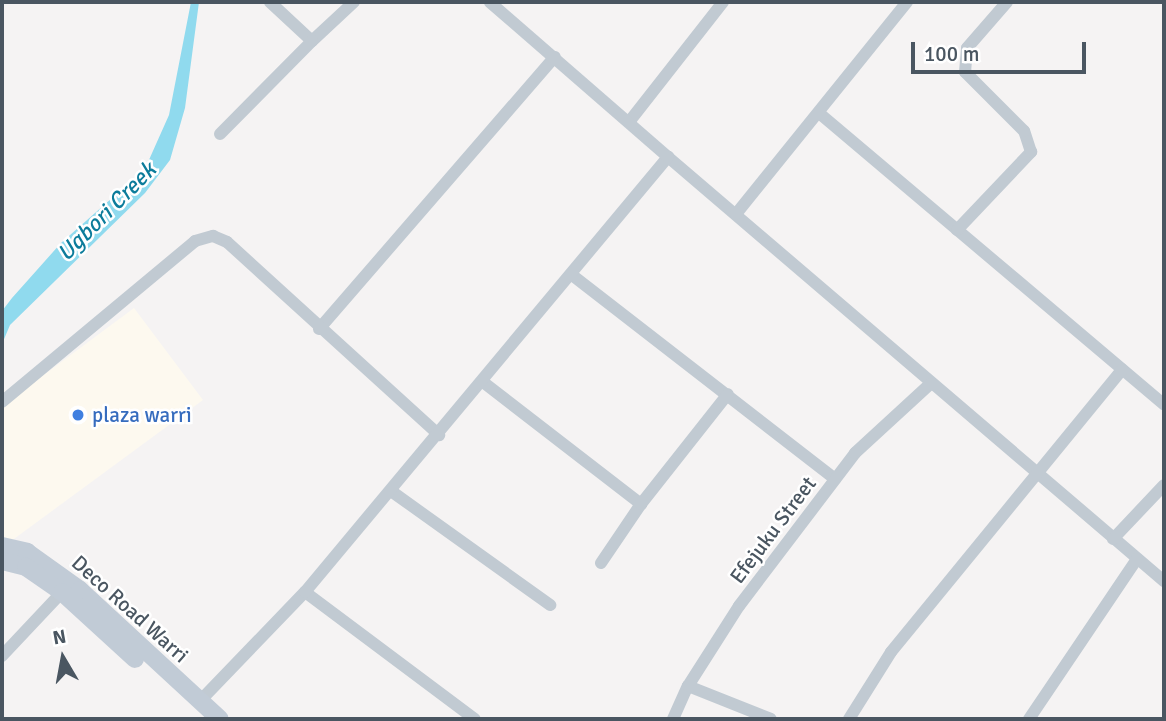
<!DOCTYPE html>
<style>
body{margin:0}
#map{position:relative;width:1166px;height:721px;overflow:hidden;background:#f5f3f3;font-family:Signika,sans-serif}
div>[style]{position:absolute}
.commercial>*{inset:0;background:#fdf9ef}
.water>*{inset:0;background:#90daee}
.minor>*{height:12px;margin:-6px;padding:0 6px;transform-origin:6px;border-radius:6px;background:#c1cad2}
.secondary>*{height:18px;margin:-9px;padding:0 9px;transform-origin:9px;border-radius:9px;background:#c1cbd6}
.dots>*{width:19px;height:19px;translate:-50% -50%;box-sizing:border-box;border:4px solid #fff;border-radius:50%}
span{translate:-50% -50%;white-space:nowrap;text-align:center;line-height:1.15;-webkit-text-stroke:5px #fff;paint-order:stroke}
.shop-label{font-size:21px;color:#366cbe}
.left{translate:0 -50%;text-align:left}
.street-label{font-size:21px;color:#4a5661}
.water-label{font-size:23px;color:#0c7c9b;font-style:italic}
.frame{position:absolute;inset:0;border:4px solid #4a5661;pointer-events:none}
.north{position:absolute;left:28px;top:623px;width:70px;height:70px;-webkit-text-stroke:5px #fff;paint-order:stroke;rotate:350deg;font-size:19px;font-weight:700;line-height:28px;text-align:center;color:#4a5661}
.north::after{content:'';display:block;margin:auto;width:24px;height:32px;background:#4a5661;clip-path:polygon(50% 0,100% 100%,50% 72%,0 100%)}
.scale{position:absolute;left:911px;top:42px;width:175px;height:32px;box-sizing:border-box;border:4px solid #4a5661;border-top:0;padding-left:9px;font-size:21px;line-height:24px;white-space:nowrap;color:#4a5661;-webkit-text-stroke:5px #fff;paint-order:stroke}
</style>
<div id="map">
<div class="commercial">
<i style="clip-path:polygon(134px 308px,203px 400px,3px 547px,2px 406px)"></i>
</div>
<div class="water">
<i style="clip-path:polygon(191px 2px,199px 2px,185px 108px,170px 160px,145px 193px,10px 325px,2px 344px,2px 311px,12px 298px,61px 243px,112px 198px,140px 180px,169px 115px)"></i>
</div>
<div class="minor">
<i style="left:270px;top:2px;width:57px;rotate:42.9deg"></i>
<i style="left:312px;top:41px;width:57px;rotate:-42.9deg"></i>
<i style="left:819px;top:113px;width:452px;rotate:40.2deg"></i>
<i style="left:629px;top:122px;width:152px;rotate:-51.9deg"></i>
<i style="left:220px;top:134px;width:131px;rotate:-45.3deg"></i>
<i style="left:668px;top:157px;width:653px;rotate:40.53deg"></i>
<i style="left:736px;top:214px;width:272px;rotate:-51.1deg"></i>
<i style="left:957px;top:230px;width:108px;rotate:-46.5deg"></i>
<i style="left:1031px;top:152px;width:22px;rotate:-108deg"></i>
<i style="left:1024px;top:131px;width:83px;rotate:-135deg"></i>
<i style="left:965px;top:72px;width:24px;rotate:-85deg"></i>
<i style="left:967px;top:48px;width:61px;rotate:-49deg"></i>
<i style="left:572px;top:275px;width:333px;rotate:37.8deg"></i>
<i style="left:319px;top:329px;width:360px;rotate:-49.1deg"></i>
<i style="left:483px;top:382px;width:200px;rotate:37.7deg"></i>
<i style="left:2px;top:402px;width:251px;rotate:-39.8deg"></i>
<i style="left:195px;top:241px;width:19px;rotate:-16deg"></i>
<i style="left:213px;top:236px;width:15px;rotate:23deg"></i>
<i style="left:227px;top:242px;width:287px;rotate:42.3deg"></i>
<i style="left:391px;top:491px;width:196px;rotate:35.6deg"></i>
<i style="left:1113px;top:539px;width:74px;rotate:-46.6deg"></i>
<i style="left:601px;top:563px;width:71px;rotate:-55.9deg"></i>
<i style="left:641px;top:504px;width:140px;rotate:-51.7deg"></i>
<i style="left:305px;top:592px;width:212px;rotate:36.8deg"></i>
<i style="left:2px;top:656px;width:88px;rotate:-46.8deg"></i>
<i style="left:688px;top:686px;width:89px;rotate:21.7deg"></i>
<i style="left:199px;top:702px;width:153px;rotate:-46.1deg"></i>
<i style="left:305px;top:592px;width:567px;rotate:-50.16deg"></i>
<i style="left:668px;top:157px;width:236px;rotate:-139deg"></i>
<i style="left:673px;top:719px;width:36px;rotate:-66deg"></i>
<i style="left:688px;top:686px;width:95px;rotate:-57.5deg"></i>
<i style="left:739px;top:606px;width:192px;rotate:-52.8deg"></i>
<i style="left:855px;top:453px;width:102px;rotate:-42.6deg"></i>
<i style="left:849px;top:719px;width:79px;rotate:-57.9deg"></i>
<i style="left:891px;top:652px;width:365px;rotate:-50.7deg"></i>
<i style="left:1029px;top:719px;width:193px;rotate:-56deg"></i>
</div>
<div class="secondary">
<i style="left:2px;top:546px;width:26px;rotate:13deg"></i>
<i style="left:27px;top:552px;width:65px;rotate:35.6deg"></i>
<i style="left:80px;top:590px;width:190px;rotate:42.7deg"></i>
<i style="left:2px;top:561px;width:25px;rotate:14deg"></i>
<i style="left:26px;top:567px;width:44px;rotate:34.8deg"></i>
<i style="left:62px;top:592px;width:99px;rotate:42.5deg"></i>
</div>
<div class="dots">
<i style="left:78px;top:415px;background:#3f7fe0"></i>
</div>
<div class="shop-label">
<span class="left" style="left:92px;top:415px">plaza warri</span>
</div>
<div class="street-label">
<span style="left:773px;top:530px;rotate:-53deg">Efejuku Street</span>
<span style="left:130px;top:609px;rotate:42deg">Deco Road Warri</span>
</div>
<div class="water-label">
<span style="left:107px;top:212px;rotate:-45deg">Ugbori Creek</span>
</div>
<div class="frame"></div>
<div class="north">N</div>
<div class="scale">100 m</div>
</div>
